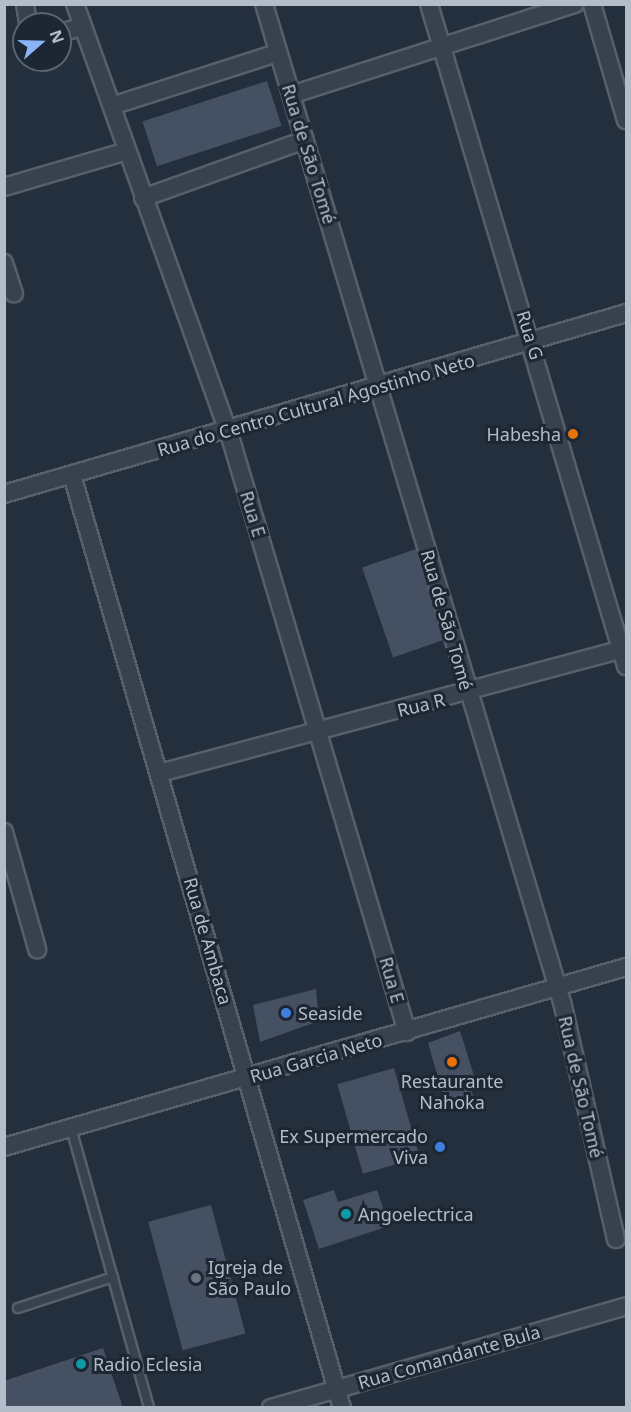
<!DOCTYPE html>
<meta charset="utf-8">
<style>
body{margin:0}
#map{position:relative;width:631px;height:1412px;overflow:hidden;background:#242f3e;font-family:"Noto Sans",sans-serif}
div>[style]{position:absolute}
.building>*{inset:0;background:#455162;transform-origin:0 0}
.roads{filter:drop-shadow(2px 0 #565f6c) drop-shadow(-2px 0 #565f6c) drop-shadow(0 2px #565f6c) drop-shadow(0 -2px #565f6c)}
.lane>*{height:8px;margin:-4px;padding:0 4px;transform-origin:4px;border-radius:4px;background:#38414e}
.street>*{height:16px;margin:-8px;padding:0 8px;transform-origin:8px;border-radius:8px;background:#38414e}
.dots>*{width:16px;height:16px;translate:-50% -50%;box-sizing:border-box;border:3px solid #1d2633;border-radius:50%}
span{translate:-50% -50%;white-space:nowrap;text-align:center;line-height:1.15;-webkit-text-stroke:6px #1d2633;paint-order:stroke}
.street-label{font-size:18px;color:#b4bcc9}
.poi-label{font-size:18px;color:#b4bcc9}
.right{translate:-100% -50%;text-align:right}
.left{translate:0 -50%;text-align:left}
.frame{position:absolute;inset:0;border:6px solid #b4bcc9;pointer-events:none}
.north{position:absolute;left:12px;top:12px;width:60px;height:60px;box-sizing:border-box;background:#1d2633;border:2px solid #59626f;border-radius:50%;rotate:70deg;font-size:16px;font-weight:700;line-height:24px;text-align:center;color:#b4bcc9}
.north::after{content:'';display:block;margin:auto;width:21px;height:27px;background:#8ab4f8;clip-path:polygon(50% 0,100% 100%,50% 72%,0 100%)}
</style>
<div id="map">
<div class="building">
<i style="left:267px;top:81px;width:47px;height:131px;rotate:72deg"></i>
<i style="left:416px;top:549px;width:95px;height:57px;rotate:71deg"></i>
<i style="clip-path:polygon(316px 989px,319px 1021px,260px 1042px,253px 1005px)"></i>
<i style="clip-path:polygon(460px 1031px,476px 1082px,470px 1084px,473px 1096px,446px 1105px,428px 1043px)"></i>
<i style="left:394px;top:1068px;width:93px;height:59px;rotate:74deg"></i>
<i style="clip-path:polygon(334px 1190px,338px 1202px,377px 1190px,389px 1226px,319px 1249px,303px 1200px)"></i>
<i style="left:211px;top:1205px;width:133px;height:65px;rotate:75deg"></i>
<i style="clip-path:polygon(103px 1348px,123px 1408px,4px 1408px,4px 1381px)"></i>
</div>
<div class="roads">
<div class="lane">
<i style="left:71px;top:1128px;width:291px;rotate:74.4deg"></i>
<i style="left:18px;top:1308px;width:100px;rotate:-18.1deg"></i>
</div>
<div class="street">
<i style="left:25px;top:4px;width:20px;rotate:81deg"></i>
<i style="left:75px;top:4px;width:456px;rotate:70.3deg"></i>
<i style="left:229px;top:433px;width:625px;rotate:73.45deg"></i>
<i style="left:264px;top:4px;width:1046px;rotate:73.38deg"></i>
<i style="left:563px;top:1006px;width:239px;rotate:77.2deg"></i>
<i style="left:429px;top:4px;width:691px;rotate:73.43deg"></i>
<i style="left:592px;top:4px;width:121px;rotate:73.7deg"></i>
<i style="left:60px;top:33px;width:22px;rotate:-16deg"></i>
<i style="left:291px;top:95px;width:298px;rotate:-17.8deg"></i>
<i style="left:112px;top:106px;width:173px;rotate:-17.8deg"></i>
<i style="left:4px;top:187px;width:125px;rotate:-16.3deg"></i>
<i style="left:143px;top:198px;width:172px;rotate:-19.7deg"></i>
<i style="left:4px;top:263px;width:32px;rotate:72deg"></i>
<i style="left:72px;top:475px;width:971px;rotate:73.86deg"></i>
<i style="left:4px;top:494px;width:648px;rotate:-16.22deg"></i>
<i style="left:160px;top:773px;width:482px;rotate:-15deg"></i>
<i style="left:4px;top:832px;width:122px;rotate:74.2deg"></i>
<i style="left:4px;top:1147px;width:648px;rotate:-16.14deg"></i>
<i style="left:271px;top:1408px;width:369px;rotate:-16deg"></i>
</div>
</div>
<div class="dots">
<i style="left:573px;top:434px;background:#e8710a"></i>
<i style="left:286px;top:1013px;background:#3f7fe0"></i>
<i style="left:452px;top:1062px;background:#e8710a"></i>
<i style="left:440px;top:1147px;background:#3f7fe0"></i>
<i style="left:346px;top:1214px;background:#0f9aa8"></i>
<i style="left:196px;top:1278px;background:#6b7280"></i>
<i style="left:81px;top:1364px;background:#0f9aa8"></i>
</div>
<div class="street-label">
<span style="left:309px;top:154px;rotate:73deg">Rua de São Tomé</span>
<span style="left:530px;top:335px;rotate:73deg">Rua G</span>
<span style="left:316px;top:405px;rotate:-16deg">Rua do Centro Cultural Agostinho Neto</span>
<span style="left:253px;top:514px;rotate:73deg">Rua E</span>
<span style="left:447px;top:620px;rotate:74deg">Rua de São Tomé</span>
<span style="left:421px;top:705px;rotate:-14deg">Rua R</span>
<span style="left:208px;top:941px;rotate:74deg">Rua de Ambaca</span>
<span style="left:392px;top:980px;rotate:74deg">Rua E</span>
<span style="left:316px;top:1058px;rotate:-16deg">Rua Garcia Neto</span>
<span style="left:581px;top:1087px;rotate:77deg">Rua de São Tomé</span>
<span style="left:449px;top:1357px;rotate:-16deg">Rua Comandante Bula</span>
</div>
<div class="poi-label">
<span class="right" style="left:561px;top:434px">Habesha</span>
<span class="left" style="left:298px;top:1013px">Seaside</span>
<span style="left:452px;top:1092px">Restaurante<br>Nahoka</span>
<span class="right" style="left:428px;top:1147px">Ex Supermercado<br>Viva</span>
<span class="left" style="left:358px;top:1214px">Angoelectrica</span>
<span class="left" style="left:208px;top:1278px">Igreja de<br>São Paulo</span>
<span class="left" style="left:93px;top:1364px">Radio Eclesia</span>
</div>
<div class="frame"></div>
<div class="north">N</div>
</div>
